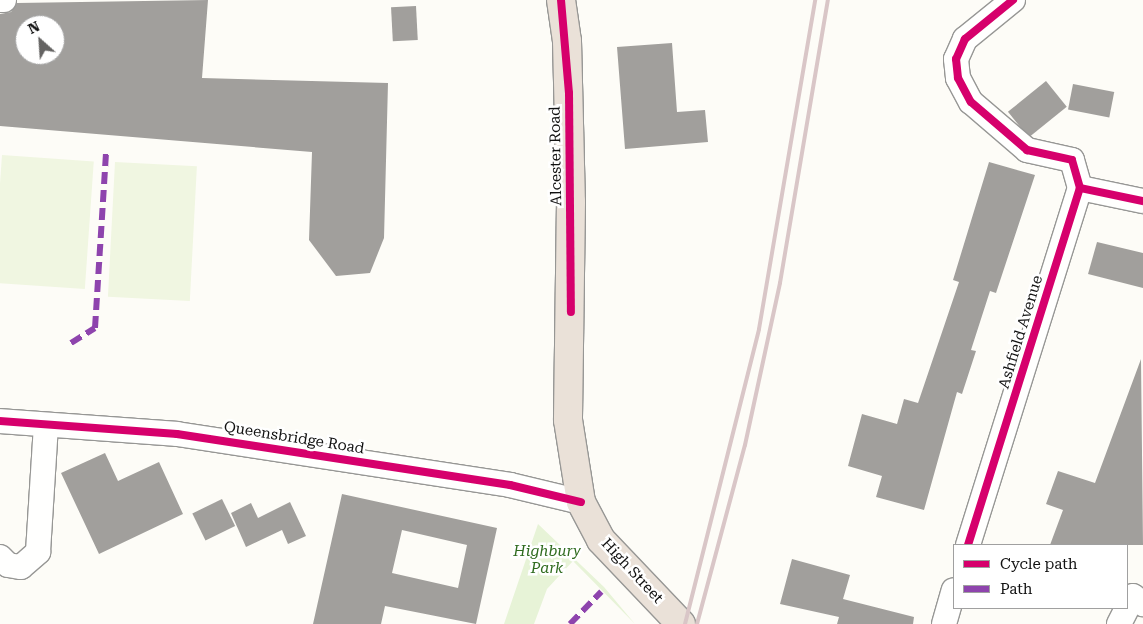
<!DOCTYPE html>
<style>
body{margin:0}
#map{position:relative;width:1143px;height:624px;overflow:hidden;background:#fdfcf7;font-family:"Roboto Serif",serif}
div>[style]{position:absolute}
.green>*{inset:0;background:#e7f3d7}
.pitch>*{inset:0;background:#f0f6e1;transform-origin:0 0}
.building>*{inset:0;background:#a19f9c;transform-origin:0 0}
.roads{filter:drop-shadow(1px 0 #979795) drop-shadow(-1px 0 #979795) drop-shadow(0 1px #979795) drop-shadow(0 -1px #979795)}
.minor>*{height:24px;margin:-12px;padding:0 12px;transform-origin:12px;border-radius:12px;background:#fffffe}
.highway>*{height:28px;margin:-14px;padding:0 14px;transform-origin:14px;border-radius:14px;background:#eae1d8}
.rail>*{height:4px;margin:-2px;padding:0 2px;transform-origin:2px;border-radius:2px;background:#d9c6c7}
.quiet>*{height:6px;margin-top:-3px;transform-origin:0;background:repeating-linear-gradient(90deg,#8e44ad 0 12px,transparent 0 18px)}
.cycleway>*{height:8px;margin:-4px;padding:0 4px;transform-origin:4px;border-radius:4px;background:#d6006c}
span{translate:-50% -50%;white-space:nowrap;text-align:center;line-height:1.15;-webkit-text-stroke:5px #fff;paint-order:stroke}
.street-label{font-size:15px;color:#111}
.park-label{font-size:15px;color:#2f6b1f;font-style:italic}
.legend{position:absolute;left:953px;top:544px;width:175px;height:65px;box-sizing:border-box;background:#fff;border:1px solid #a0a0a0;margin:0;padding:6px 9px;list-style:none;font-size:15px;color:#111}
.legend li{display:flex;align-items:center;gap:10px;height:25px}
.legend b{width:25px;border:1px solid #a0a0a0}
.north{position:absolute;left:15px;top:15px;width:50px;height:50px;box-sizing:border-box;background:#fff;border:1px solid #a0a0a0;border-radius:50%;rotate:334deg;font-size:14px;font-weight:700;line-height:20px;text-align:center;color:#111}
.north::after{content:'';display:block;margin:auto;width:18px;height:22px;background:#646362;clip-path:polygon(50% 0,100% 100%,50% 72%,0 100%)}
</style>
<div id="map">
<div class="green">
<i style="clip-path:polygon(538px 524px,604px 587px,635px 624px,573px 561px,547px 589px,534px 624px,504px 624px)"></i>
</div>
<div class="pitch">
<i style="left:2px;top:155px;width:92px;height:128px;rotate:4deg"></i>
<i style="left:115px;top:162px;width:82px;height:135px;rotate:3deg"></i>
</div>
<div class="building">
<i style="clip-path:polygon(evenodd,208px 0,202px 78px,388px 83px,384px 238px,370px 273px,336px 276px,309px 240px,312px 152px,0 126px,0 14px,11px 12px,17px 3px,208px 0,25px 25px,55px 25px,55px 55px,25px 55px,25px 25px)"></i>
<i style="left:416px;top:6px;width:34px;height:25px;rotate:87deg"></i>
<i style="clip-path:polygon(672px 43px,677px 112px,705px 110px,708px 142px,625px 149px,617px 47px)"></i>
<i style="left:1046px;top:81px;width:33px;height:49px;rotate:51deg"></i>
<i style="left:1073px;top:84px;width:42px;height:26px;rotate:11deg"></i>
<i style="clip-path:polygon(989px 162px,1035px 175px,996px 293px,990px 291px,971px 350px,976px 351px,962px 394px,957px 392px,924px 510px,876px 497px,882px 476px,848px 466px,862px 414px,897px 424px,904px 399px,918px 403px,959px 282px,953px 280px)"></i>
<i style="clip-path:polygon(1097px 242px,1143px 253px,1143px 288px,1088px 274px)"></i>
<i style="clip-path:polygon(1141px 359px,1143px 545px,1050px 545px,1063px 510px,1046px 504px,1058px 471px,1095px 483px)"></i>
<i style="clip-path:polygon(105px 453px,118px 481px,159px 462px,183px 514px,99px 554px,61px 473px)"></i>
<i style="clip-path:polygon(evenodd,342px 494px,497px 528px,476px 624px,385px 606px,381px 624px,313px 624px,342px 494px,402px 530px,467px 545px,458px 588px,392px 573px,402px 530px)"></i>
<i style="left:222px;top:499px;width:30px;height:33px;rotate:64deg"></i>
<i style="clip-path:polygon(290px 502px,306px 536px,288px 544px,282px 530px,246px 547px,231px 513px,251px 503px,258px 518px)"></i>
<i style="clip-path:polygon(792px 559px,850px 575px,843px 599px,914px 617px,913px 624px,837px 624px,839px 617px,780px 604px)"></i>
</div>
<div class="roads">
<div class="minor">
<i style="left:0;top:0;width:4px"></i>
<i style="left:1013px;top:0;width:62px;rotate:140.9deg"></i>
<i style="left:965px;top:39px;width:22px;rotate:114deg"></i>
<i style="left:956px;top:59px;width:19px;rotate:84deg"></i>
<i style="left:958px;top:78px;width:27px;rotate:62deg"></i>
<i style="left:971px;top:102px;width:74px;rotate:40.6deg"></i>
<i style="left:1027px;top:150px;width:46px;rotate:12.5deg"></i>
<i style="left:1072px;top:160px;width:29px;rotate:74deg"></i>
<i style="left:0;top:421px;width:177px;rotate:4.2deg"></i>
<i style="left:177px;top:434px;width:337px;rotate:8.7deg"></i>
<i style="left:510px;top:485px;width:73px;rotate:13.5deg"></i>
<i style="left:968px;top:545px;width:374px;rotate:-72.6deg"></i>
<i style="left:1080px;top:188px;width:64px;rotate:11.7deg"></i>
<i style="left:0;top:557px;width:11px;rotate:45deg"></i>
<i style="left:8px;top:565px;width:13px;rotate:9deg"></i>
<i style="left:21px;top:567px;width:23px;rotate:-41deg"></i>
<i style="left:38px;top:552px;width:127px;rotate:-86.4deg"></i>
<i style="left:944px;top:624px;width:35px;rotate:-74deg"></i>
<i style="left:1119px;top:624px;width:31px;rotate:-63deg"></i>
<i style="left:1133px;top:596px;width:13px;rotate:39deg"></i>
</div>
<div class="highway">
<i style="left:561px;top:0;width:41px;rotate:81.7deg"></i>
<i style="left:567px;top:41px;width:161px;rotate:88.6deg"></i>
<i style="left:571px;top:202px;width:218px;rotate:90.8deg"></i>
<i style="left:568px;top:420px;width:83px;rotate:81deg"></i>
<i style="left:581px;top:502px;width:43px;rotate:62.2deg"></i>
<i style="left:601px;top:540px;width:116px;rotate:46.4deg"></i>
</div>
</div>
<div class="rail">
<i style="left:685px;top:624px;width:304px;rotate:-75.9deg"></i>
<i style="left:759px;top:329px;width:334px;rotate:-80.3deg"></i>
<i style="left:697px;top:624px;width:185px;rotate:-75deg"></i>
<i style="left:745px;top:445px;width:166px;rotate:-77.8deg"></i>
<i style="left:780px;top:283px;width:287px;rotate:-80.4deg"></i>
</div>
<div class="quiet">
<i style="left:71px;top:343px;width:28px;rotate:-32deg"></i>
<i style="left:95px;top:328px;width:177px;rotate:-86.4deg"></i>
<i style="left:570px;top:624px;width:45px;rotate:-45.9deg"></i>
</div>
<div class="cycleway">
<i style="left:561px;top:0;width:93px;rotate:85.1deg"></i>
<i style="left:569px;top:93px;width:219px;rotate:89.5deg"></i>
<i style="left:1013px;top:0;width:62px;rotate:140.9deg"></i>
<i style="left:965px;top:39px;width:22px;rotate:114deg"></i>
<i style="left:956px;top:59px;width:19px;rotate:84deg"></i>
<i style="left:958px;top:78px;width:27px;rotate:62deg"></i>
<i style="left:971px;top:102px;width:74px;rotate:40.6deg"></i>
<i style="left:1027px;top:150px;width:46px;rotate:12.5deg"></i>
<i style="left:1072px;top:160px;width:29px;rotate:74deg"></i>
<i style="left:0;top:421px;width:177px;rotate:4.2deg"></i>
<i style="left:177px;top:434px;width:337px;rotate:8.7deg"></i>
<i style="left:510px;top:485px;width:73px;rotate:13.5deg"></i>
<i style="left:968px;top:545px;width:374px;rotate:-72.6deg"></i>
<i style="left:1080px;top:188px;width:64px;rotate:11.7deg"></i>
</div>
<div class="street-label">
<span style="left:556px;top:156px;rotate:-91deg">Alcester Road</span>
<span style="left:1021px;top:332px;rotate:-73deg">Ashfield Avenue</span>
<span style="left:294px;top:438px;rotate:9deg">Queensbridge Road</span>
<span style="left:632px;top:571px;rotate:47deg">High Street</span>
</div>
<div class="park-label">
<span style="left:547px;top:560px">Highbury<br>Park</span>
</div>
<ul class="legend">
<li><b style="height:6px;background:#d6006c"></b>Cycle path</li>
<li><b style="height:6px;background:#8e44ad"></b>Path</li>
</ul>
<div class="north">N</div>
</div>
